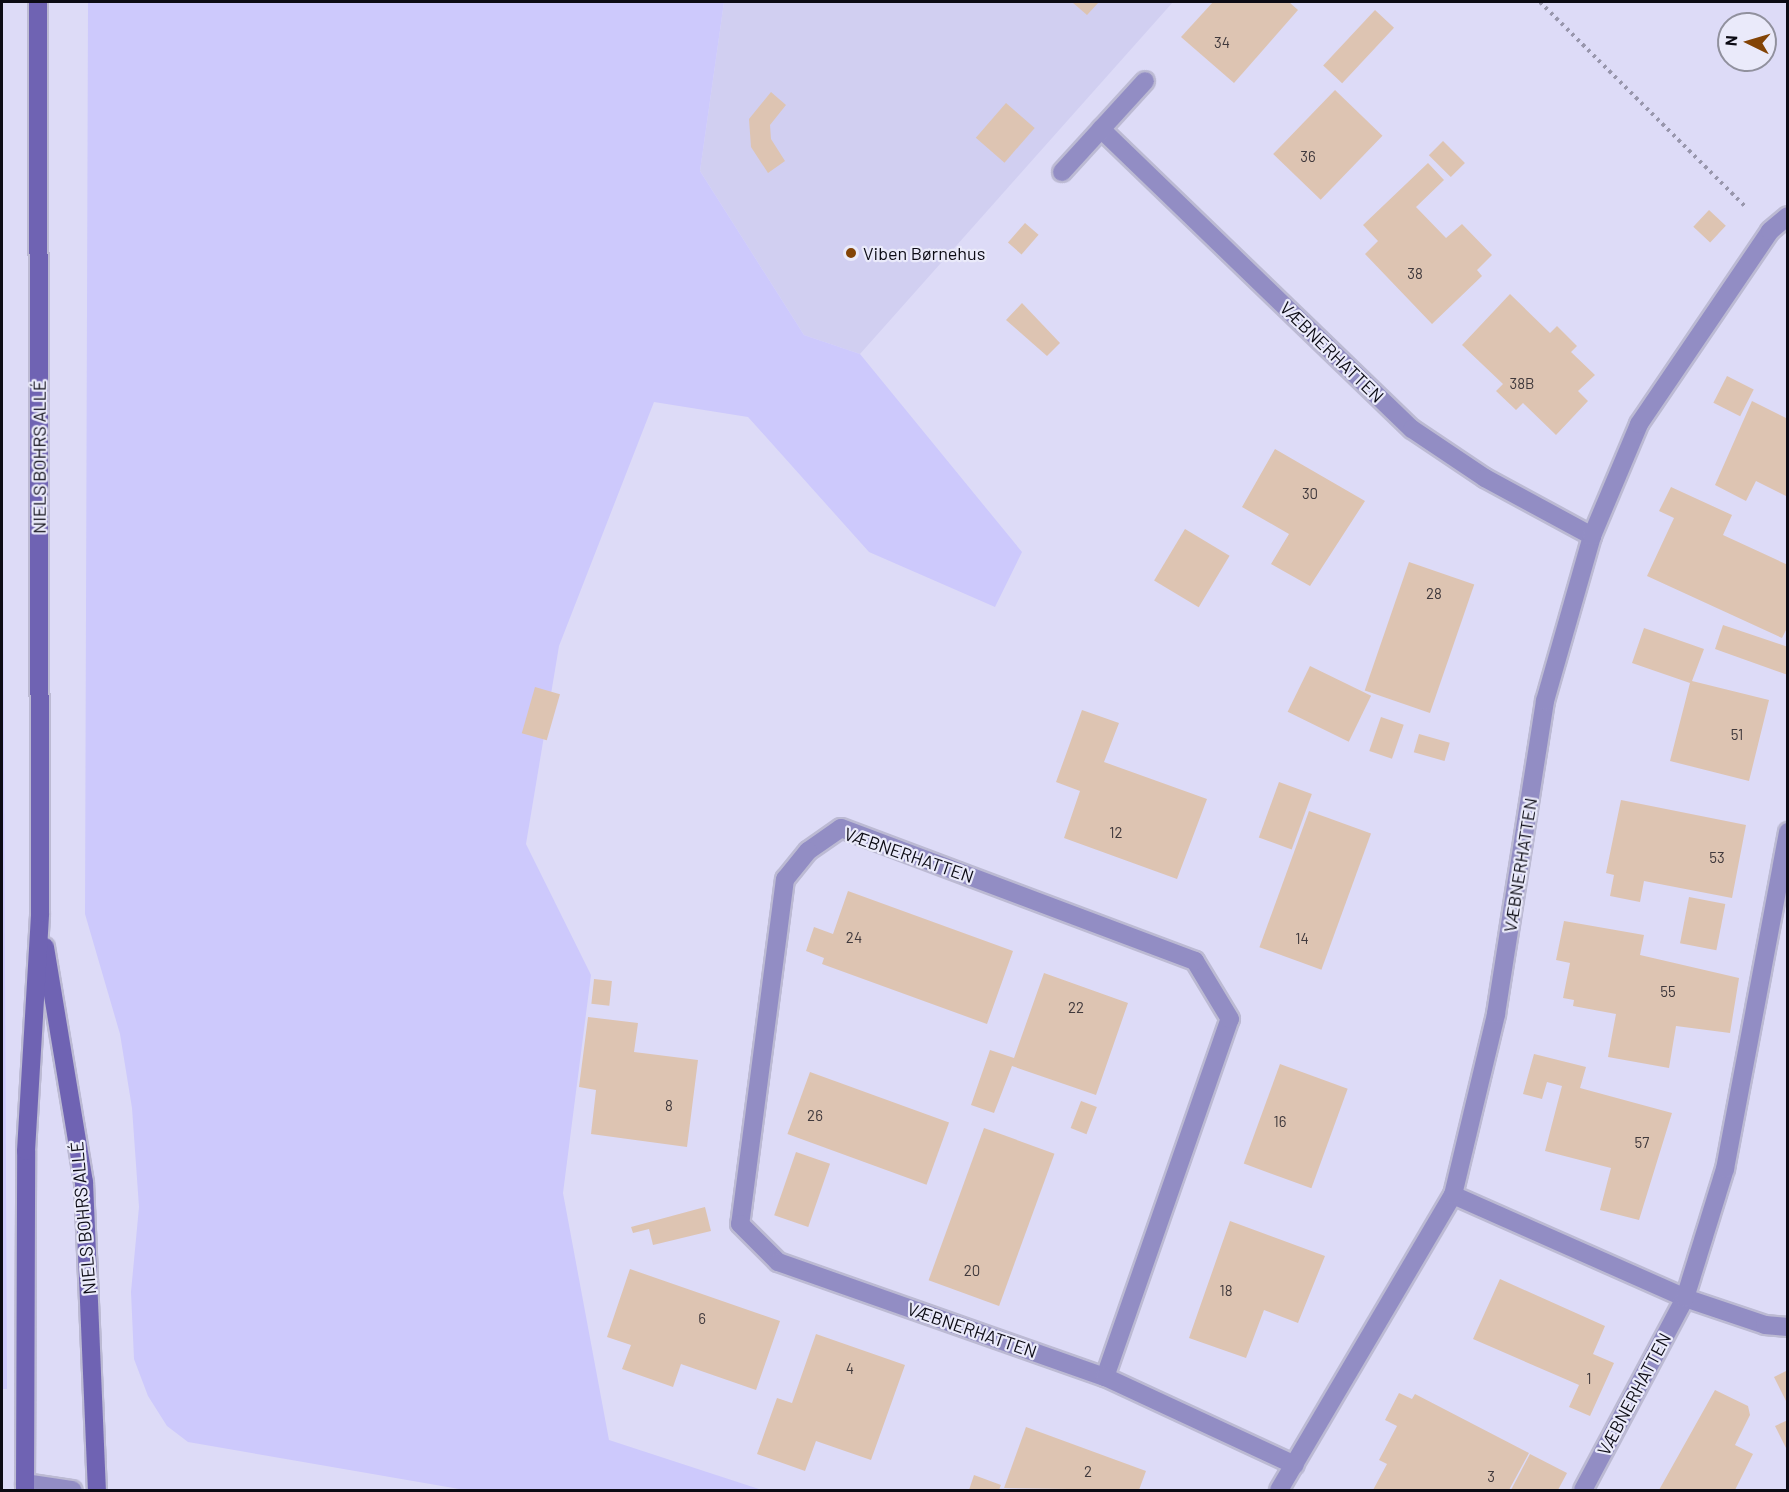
<!DOCTYPE html>
<meta charset="utf-8">
<style>
body{margin:0}
#map{position:relative;width:1789px;height:1492px;overflow:hidden;background:#dddbf7;font-family:Barlow,sans-serif}
div>[style]{position:absolute}
.built>*{inset:0;background:#d1cff1}
.green>*{inset:0;background:#cdc9fc}
.building>*{inset:0;background:#ddc4b2;transform-origin:0 0}
.path>*{height:4px;margin-top:-2px;transform-origin:0;background:repeating-linear-gradient(90deg,#9896ac 0 3px,transparent 0 7.5px)}
.roads{filter:drop-shadow(2px 0 #bcbad3) drop-shadow(-2px 0 #bcbad3) drop-shadow(0 2px #bcbad3) drop-shadow(0 -2px #bcbad3)}
.street>*{height:18px;margin:-9px;padding:0 9px;transform-origin:9px;border-radius:9px;background:#928dc4}
.secondary>*{height:18px;margin:-9px;padding:0 9px;transform-origin:9px;border-radius:9px;background:#6f63b3}
.dots>*{width:16px;height:16px;translate:-50% -50%;box-sizing:border-box;border:3px solid #eaeafa;border-radius:50%}
span{translate:-50% -50%;white-space:nowrap;text-align:center;line-height:1.15;-webkit-text-stroke:4.5px #eaeafa;paint-order:stroke}
.number-label{font-size:15px;color:#40393c}
.number-label span{-webkit-text-stroke-width:0}
.poi-label{font-size:18px;color:#0c0b14}
.left{translate:0 -50%;text-align:left}
.street-label{font-size:18px;color:#0c0b14}
.frame{position:absolute;inset:0;border:3px solid #0c0b14;pointer-events:none}
.north{position:absolute;left:1717px;top:12px;width:60px;height:60px;box-sizing:border-box;background:#eaeafa;border:2px solid #91919e;border-radius:50%;rotate:275deg;font-size:16px;font-weight:700;line-height:24px;text-align:center;color:#0c0b14}
.north::after{content:'';display:block;margin:auto;width:21px;height:27px;background:#834406;clip-path:polygon(50% 0,100% 100%,50% 72%,0 100%)}
</style>
<div id="map">
<div class="built">
<i style="clip-path:polygon(724px 2px,1173px 2px,860px 354px,804px 335px,700px 171px)"></i>
</div>
<div class="green">
<i style="clip-path:polygon(88px 2px,724px 2px,700px 171px,804px 335px,860px 354px,1022px 552px,995px 607px,869px 552px,748px 417px,654px 402px,559px 646px,526px 844px,591px 975px,563px 1193px,609px 1440px,762px 1490px,465px 1490px,188px 1442px,167px 1426px,148px 1396px,134px 1359px,131px 1292px,139px 1207px,132px 1108px,120px 1034px,85px 914px)"></i>
<i style="clip-path:polygon(2px 329px,7px 1389px,2px 1389px)"></i>
</div>
<div class="building">
<i style="clip-path:polygon(1072px 2px,1099px 2px,1087px 15px)"></i>
<i style="clip-path:polygon(1213px 2px,1289px 2px,1298px 10px,1234px 83px,1181px 37px)"></i>
<i style="left:1375px;top:10px;width:26px;height:76px;rotate:43deg"></i>
<i style="left:1335px;top:90px;width:66px;height:89px;rotate:44deg"></i>
<i style="clip-path:polygon(771px 92px,786px 105px,770px 125px,771px 139px,785px 161px,768px 173px,751px 147px,749px 119px)"></i>
<i style="left:1006px;top:103px;width:38px;height:46px;rotate:41deg"></i>
<i style="left:1443px;top:141px;width:31px;height:20px;rotate:45deg"></i>
<i style="clip-path:polygon(1428px 163px,1444px 180px,1416px 207px,1446px 238px,1462px 224px,1492px 255px,1477px 270px,1482px 276px,1432px 324px,1365px 254px,1378px 241px,1363px 225px)"></i>
<i style="left:1709px;top:210px;width:23px;height:23px;rotate:43deg"></i>
<i style="left:1025px;top:223px;width:18px;height:26px;rotate:41deg"></i>
<i style="clip-path:polygon(1510px 294px,1550px 333px,1557px 326px,1577px 346px,1571px 352px,1595px 375px,1578px 391px,1588px 401px,1556px 435px,1523px 403px,1516px 410px,1496px 391px,1503px 384px,1462px 345px)"></i>
<i style="clip-path:polygon(1022px 303px,1060px 343px,1047px 356px,1006px 320px)"></i>
<i style="left:1727px;top:376px;width:30px;height:30px;rotate:27deg"></i>
<i style="clip-path:polygon(1752px 401px,1788px 419px,1788px 497px,1756px 481px,1746px 501px,1715px 485px)"></i>
<i style="clip-path:polygon(1275px 449px,1365px 501px,1310px 586px,1271px 564px,1289px 534px,1242px 507px)"></i>
<i style="clip-path:polygon(1671px 487px,1732px 515px,1723px 535px,1788px 565px,1788px 626px,1782px 638px,1647px 576px,1674px 518px,1659px 511px)"></i>
<i style="left:1185px;top:529px;width:52px;height:60px;rotate:31deg"></i>
<i style="left:1409px;top:562px;width:69px;height:136px;rotate:19deg"></i>
<i style="clip-path:polygon(1723px 625px,1788px 647px,1788px 675px,1715px 649px)"></i>
<i style="clip-path:polygon(1644px 628px,1704px 649px,1692px 681px,1769px 700px,1749px 781px,1670px 761px,1690px 683px,1632px 663px)"></i>
<i style="left:1310px;top:666px;width:68px;height:51px;rotate:26deg"></i>
<i style="left:535px;top:687px;width:26px;height:48px;rotate:16deg"></i>
<i style="clip-path:polygon(1082px 710px,1119px 723px,1104px 762px,1207px 799px,1177px 879px,1064px 838px,1080px 791px,1056px 782px)"></i>
<i style="left:1381px;top:717px;width:24px;height:36px;rotate:19deg"></i>
<i style="left:1419px;top:734px;width:32px;height:19px;rotate:16deg"></i>
<i style="left:1279px;top:782px;width:35px;height:59px;rotate:20deg"></i>
<i style="clip-path:polygon(1621px 800px,1746px 825px,1732px 898px,1644px 881px,1640px 902px,1610px 896px,1614px 875px,1606px 873px)"></i>
<i style="left:1309px;top:811px;width:66px;height:145px;rotate:20deg"></i>
<i style="clip-path:polygon(848px 891px,1013px 951px,987px 1024px,822px 964px,824px 958px,806px 951px,814px 927px,833px 934px)"></i>
<i style="left:1689px;top:897px;width:37px;height:47px;rotate:11deg"></i>
<i style="clip-path:polygon(1564px 921px,1644px 935px,1640px 955px,1739px 978px,1730px 1033px,1676px 1026px,1669px 1068px,1608px 1057px,1616px 1014px,1573px 1006px,1574px 1000px,1563px 998px,1570px 963px,1556px 960px)"></i>
<i style="clip-path:polygon(1044px 973px,1128px 1003px,1096px 1095px,1012px 1066px,994px 1113px,971px 1105px,990px 1050px,1014px 1058px)"></i>
<i style="left:594px;top:979px;width:18px;height:25px;rotate:6deg"></i>
<i style="clip-path:polygon(588px 1017px,638px 1023px,634px 1052px,698px 1060px,687px 1147px,591px 1134px,596px 1090px,579px 1087px)"></i>
<i style="clip-path:polygon(1534px 1054px,1586px 1067px,1580px 1088px,1672px 1113px,1639px 1220px,1600px 1210px,1611px 1168px,1545px 1151px,1562px 1086px,1547px 1082px,1542px 1099px,1523px 1094px)"></i>
<i style="left:1280px;top:1064px;width:72px;height:106px;rotate:20deg"></i>
<i style="left:810px;top:1072px;width:148px;height:66px;rotate:20deg"></i>
<i style="left:1081px;top:1101px;width:17px;height:29px;rotate:21deg"></i>
<i style="left:984px;top:1128px;width:75px;height:162px;rotate:20deg"></i>
<i style="left:796px;top:1152px;width:36px;height:67px;rotate:19deg"></i>
<i style="clip-path:polygon(705px 1207px,711px 1231px,653px 1245px,649px 1229px,633px 1233px,631px 1227px)"></i>
<i style="clip-path:polygon(1230px 1221px,1325px 1256px,1298px 1323px,1264px 1310px,1246px 1358px,1189px 1338px)"></i>
<i style="clip-path:polygon(630px 1269px,780px 1321px,756px 1390px,681px 1364px,673px 1387px,622px 1369px,631px 1345px,607px 1337px)"></i>
<i style="clip-path:polygon(1500px 1279px,1605px 1326px,1593px 1354px,1614px 1363px,1590px 1416px,1569px 1407px,1579px 1385px,1473px 1339px)"></i>
<i style="clip-path:polygon(816px 1334px,905px 1365px,871px 1460px,816px 1441px,805px 1471px,757px 1454px,777px 1398px,792px 1403px)"></i>
<i style="clip-path:polygon(1788px 1370px,1788px 1405px,1774px 1377px)"></i>
<i style="clip-path:polygon(1715px 1390px,1748px 1406px,1750px 1415px,1735px 1445px,1753px 1454px,1735px 1490px,1659px 1490px)"></i>
<i style="clip-path:polygon(1399px 1393px,1412px 1399px,1415px 1394px,1529px 1453px,1509px 1490px,1373px 1490px,1387px 1464px,1379px 1460px,1397px 1426px,1385px 1420px)"></i>
<i style="clip-path:polygon(1788px 1420px,1788px 1452px,1775px 1426px)"></i>
<i style="clip-path:polygon(1026px 1427px,1146px 1471px,1139px 1490px,1004px 1488px)"></i>
<i style="clip-path:polygon(1530px 1454px,1567px 1473px,1558px 1490px,1511px 1490px)"></i>
<i style="clip-path:polygon(974px 1475px,1001px 1485px,999px 1490px,969px 1490px)"></i>
</div>
<div class="path">
<i style="left:1540px;top:2px;width:291px;rotate:44.9deg"></i>
</div>
<div class="roads">
<div class="street">
<i style="left:1101px;top:129px;width:432px;rotate:44deg"></i>
<i style="left:1412px;top:429px;width:88px;rotate:33.9deg"></i>
<i style="left:1485px;top:478px;width:122px;rotate:28.5deg"></i>
<i style="left:1062px;top:172px;width:123px;rotate:-47.6deg"></i>
<i style="left:1453px;top:1195px;width:254px;rotate:23.9deg"></i>
<i style="left:1685px;top:1298px;width:84px;rotate:18.6deg"></i>
<i style="left:1765px;top:1325px;width:23px;rotate:5deg"></i>
<i style="left:1105px;top:1377px;width:379px;rotate:-70.8deg"></i>
<i style="left:1230px;top:1019px;width:68px;rotate:-121.1deg"></i>
<i style="left:1195px;top:961px;width:378px;rotate:-159.4deg"></i>
<i style="left:841px;top:828px;width:40px;rotate:145.1deg"></i>
<i style="left:808px;top:851px;width:36px;rotate:129deg"></i>
<i style="left:785px;top:879px;width:348px;rotate:97.4deg"></i>
<i style="left:740px;top:1224px;width:54px;rotate:45deg"></i>
<i style="left:778px;top:1262px;width:347px;rotate:19.4deg"></i>
<i style="left:1105px;top:1377px;width:209px;rotate:24.9deg"></i>
<i style="left:25px;top:1483px;width:48px;rotate:8.5deg"></i>
<i style="left:1279px;top:1490px;width:342px;rotate:-59.5deg"></i>
<i style="left:1453px;top:1195px;width:186px;rotate:-76.6deg"></i>
<i style="left:1496px;top:1014px;width:317px;rotate:-81.1deg"></i>
<i style="left:1545px;top:701px;width:172px;rotate:-74.1deg"></i>
<i style="left:1592px;top:536px;width:121px;rotate:-67.2deg"></i>
<i style="left:1639px;top:424px;width:233px;rotate:-55.8deg"></i>
<i style="left:1770px;top:231px;width:23px;rotate:-40deg"></i>
<i style="left:1583px;top:1490px;width:217px;rotate:-62deg"></i>
<i style="left:1685px;top:1298px;width:135px;rotate:-72.8deg"></i>
<i style="left:1725px;top:1169px;width:343px;rotate:-79.4deg"></i>
</div>
<div class="secondary">
<i style="left:45px;top:947px;width:238px;rotate:80.6deg"></i>
<i style="left:84px;top:1182px;width:308px;rotate:87.6deg"></i>
<i style="left:25px;top:1490px;width:339px;rotate:-89.8deg"></i>
<i style="left:26px;top:1151px;width:238px;rotate:-86.6deg"></i>
<i style="left:40px;top:913px;width:911px;rotate:-90.13deg"></i>
</div>
</div>
<div class="dots">
<i style="left:851px;top:253px;background:#834406"></i>
</div>
<div class="number-label">
<span style="left:1222px;top:43px">34</span>
<span style="left:1308px;top:157px">36</span>
<span style="left:1415px;top:274px">38</span>
<span style="left:1522px;top:384px">38B</span>
<span style="left:1310px;top:494px">30</span>
<span style="left:1434px;top:594px">28</span>
<span style="left:1737px;top:735px">51</span>
<span style="left:1116px;top:833px">12</span>
<span style="left:1717px;top:858px">53</span>
<span style="left:854px;top:938px">24</span>
<span style="left:1302px;top:939px">14</span>
<span style="left:1668px;top:992px">55</span>
<span style="left:1076px;top:1008px">22</span>
<span style="left:669px;top:1106px">8</span>
<span style="left:815px;top:1116px">26</span>
<span style="left:1280px;top:1122px">16</span>
<span style="left:1642px;top:1143px">57</span>
<span style="left:972px;top:1271px">20</span>
<span style="left:1226px;top:1291px">18</span>
<span style="left:702px;top:1319px">6</span>
<span style="left:850px;top:1369px">4</span>
<span style="left:1589px;top:1379px">1</span>
<span style="left:1088px;top:1472px">2</span>
<span style="left:1491px;top:1477px">3</span>
</div>
<div class="poi-label">
<span class="left" style="left:863px;top:253px">Viben Børnehus</span>
</div>
<div class="street-label">
<span style="left:1332px;top:352px;rotate:44deg">VÆBNERHATTEN</span>
<span style="left:39px;top:457px;rotate:-90deg">NIELS BOHRS ALLÉ</span>
<span style="left:909px;top:855px;rotate:19deg">VÆBNERHATTEN</span>
<span style="left:1520px;top:865px;rotate:-81deg">VÆBNERHATTEN</span>
<span style="left:83px;top:1218px;rotate:-95deg">NIELS BOHRS ALLÉ</span>
<span style="left:972px;top:1330px;rotate:19deg">VÆBNERHATTEN</span>
<span style="left:1634px;top:1394px;rotate:-62deg">VÆBNERHATTEN</span>
</div>
<div class="frame"></div>
<div class="north">N</div>
</div>
